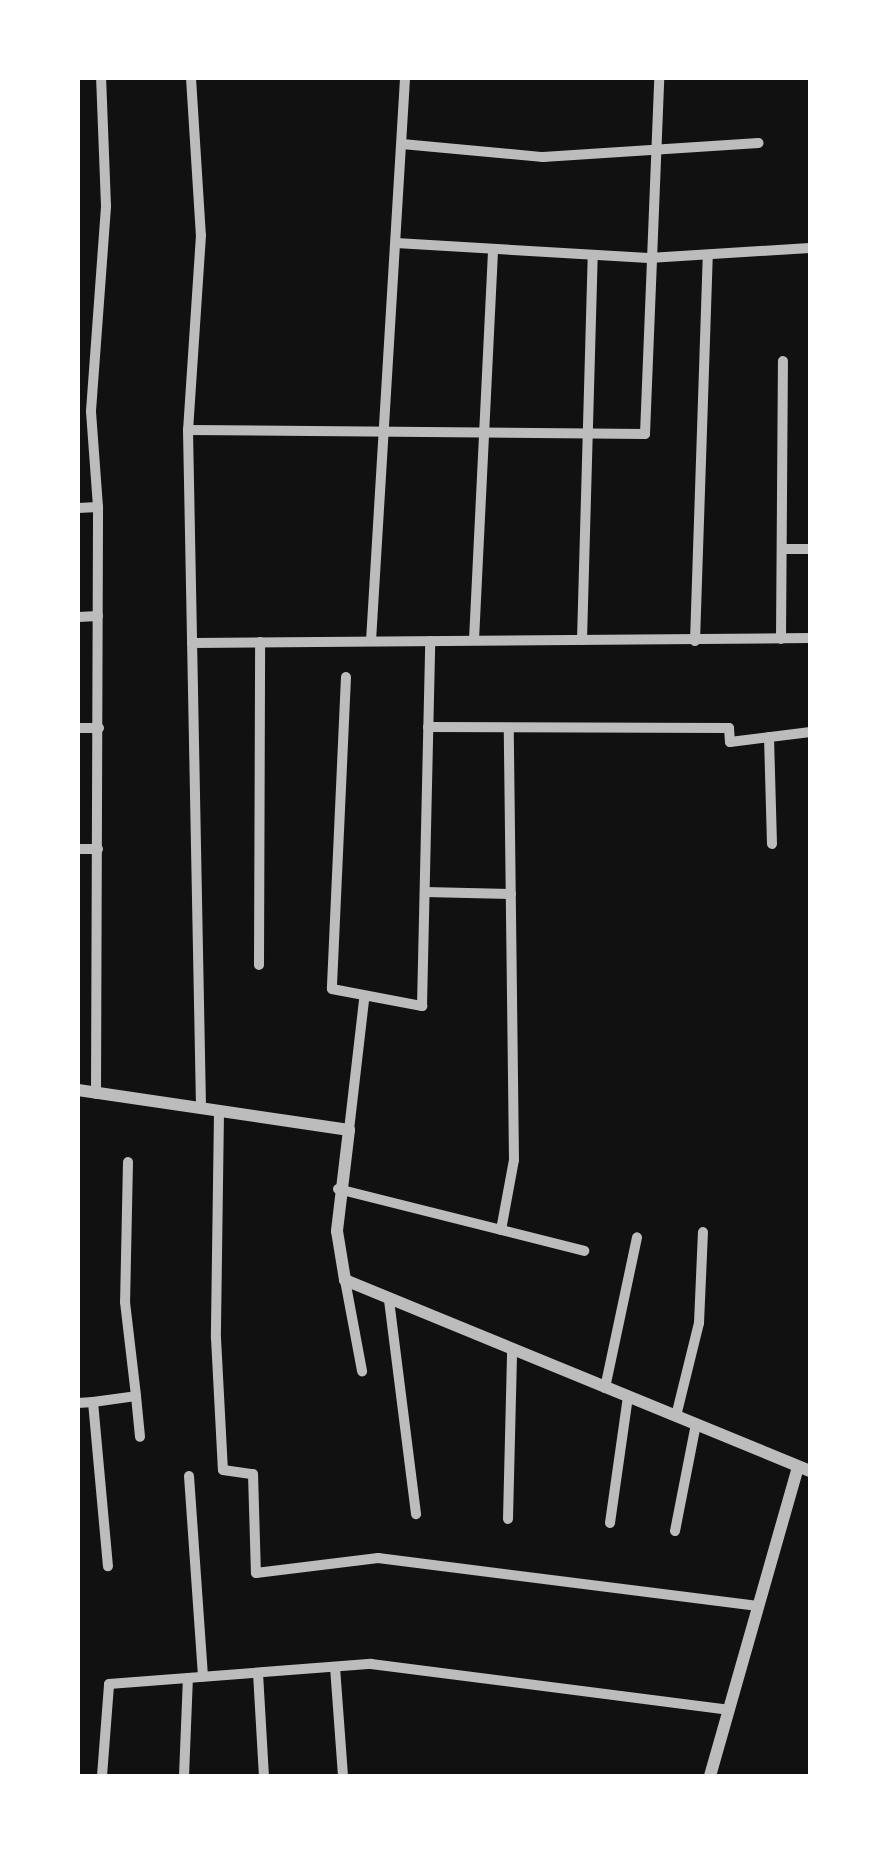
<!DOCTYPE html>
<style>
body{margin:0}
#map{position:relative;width:888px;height:1854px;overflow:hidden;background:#111;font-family:"Archivo Narrow",sans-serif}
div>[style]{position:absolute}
.minor>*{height:10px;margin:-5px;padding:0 5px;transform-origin:5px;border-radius:5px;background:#bcbcbc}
.tertiary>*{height:12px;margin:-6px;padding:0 6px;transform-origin:6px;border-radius:6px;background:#bcbcbc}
span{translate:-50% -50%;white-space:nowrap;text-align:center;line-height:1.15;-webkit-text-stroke:10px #fff;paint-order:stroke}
.frame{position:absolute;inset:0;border:80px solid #fff;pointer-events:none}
</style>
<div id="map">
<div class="minor">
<i style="left:191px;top:78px;width:157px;rotate:86.4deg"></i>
<i style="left:201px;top:235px;width:195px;rotate:93.8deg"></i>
<i style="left:188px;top:430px;width:679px;rotate:88.9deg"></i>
<i style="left:402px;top:144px;width:142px;rotate:5.3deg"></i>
<i style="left:543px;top:157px;width:216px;rotate:-3.7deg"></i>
<i style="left:396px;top:243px;width:253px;rotate:3.4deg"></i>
<i style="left:649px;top:258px;width:161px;rotate:-3.6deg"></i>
<i style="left:188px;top:430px;width:457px;rotate:0.5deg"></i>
<i style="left:645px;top:434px;width:356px;rotate:-87.7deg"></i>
<i style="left:78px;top:508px;width:20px;rotate:-3deg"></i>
<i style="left:98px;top:507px;width:96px;rotate:-94.2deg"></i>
<i style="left:91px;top:411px;width:206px;rotate:-85.8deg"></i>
<i style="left:106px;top:206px;width:128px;rotate:-92.2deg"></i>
<i style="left:782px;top:549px;width:28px"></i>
<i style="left:78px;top:617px;width:20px;rotate:-3deg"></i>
<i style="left:781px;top:639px;width:278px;rotate:-89.6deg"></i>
<i style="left:474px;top:640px;width:388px;rotate:-87.2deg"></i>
<i style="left:582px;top:640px;width:384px;rotate:-88.4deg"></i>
<i style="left:371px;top:641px;width:564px;rotate:-86.54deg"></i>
<i style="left:695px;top:641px;width:384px;rotate:-88.1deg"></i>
<i style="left:192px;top:643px;width:618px;rotate:-0.46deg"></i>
<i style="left:346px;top:677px;width:312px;rotate:92.6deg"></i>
<i style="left:332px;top:989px;width:92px;rotate:10.7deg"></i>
<i style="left:422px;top:1006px;width:365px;rotate:-88.7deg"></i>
<i style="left:428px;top:727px;width:301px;rotate:0.2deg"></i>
<i style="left:729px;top:728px;width:14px;rotate:86deg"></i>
<i style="left:730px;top:742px;width:81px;rotate:-7.1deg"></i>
<i style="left:78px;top:728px;width:21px"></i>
<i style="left:769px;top:737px;width:107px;rotate:88.4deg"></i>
<i style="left:78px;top:849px;width:20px"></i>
<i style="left:425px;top:892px;width:86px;rotate:1.3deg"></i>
<i style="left:259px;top:965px;width:323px;rotate:-89.8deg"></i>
<i style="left:96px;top:1094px;width:587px;rotate:-89.8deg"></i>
<i style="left:219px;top:1112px;width:226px;rotate:90.8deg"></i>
<i style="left:216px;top:1338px;width:132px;rotate:87deg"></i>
<i style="left:223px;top:1470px;width:30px;rotate:8deg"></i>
<i style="left:253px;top:1474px;width:99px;rotate:88.3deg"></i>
<i style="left:256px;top:1573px;width:123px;rotate:-7deg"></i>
<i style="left:378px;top:1558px;width:383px;rotate:7.2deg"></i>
<i style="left:349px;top:1130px;width:131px;rotate:-83.4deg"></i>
<i style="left:128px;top:1162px;width:140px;rotate:91.2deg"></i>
<i style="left:125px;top:1302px;width:95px;rotate:83.3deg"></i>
<i style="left:338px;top:1189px;width:254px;rotate:14.1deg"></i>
<i style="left:501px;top:1230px;width:71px;rotate:-79.5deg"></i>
<i style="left:514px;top:1160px;width:432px;rotate:-90.7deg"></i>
<i style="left:345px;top:1280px;width:93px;rotate:79.4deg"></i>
<i style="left:389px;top:1300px;width:216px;rotate:82.8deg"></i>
<i style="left:605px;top:1388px;width:154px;rotate:-78deg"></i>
<i style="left:93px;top:1402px;width:43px;rotate:-7.9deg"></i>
<i style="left:136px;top:1396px;width:41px;rotate:84.4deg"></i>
<i style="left:78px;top:1403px;width:15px;rotate:-4deg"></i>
<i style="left:93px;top:1402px;width:165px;rotate:84.8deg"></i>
<i style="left:676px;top:1416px;width:96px;rotate:-76.1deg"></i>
<i style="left:699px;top:1323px;width:91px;rotate:-87.5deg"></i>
<i style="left:189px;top:1476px;width:201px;rotate:86deg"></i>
<i style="left:508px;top:1519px;width:166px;rotate:-88.6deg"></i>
<i style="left:610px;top:1523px;width:128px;rotate:-81.9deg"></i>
<i style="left:675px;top:1531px;width:109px;rotate:-78.9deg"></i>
<i style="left:335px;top:1667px;width:109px;rotate:85.8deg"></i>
<i style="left:258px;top:1673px;width:103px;rotate:86.7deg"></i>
<i style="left:102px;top:1776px;width:92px;rotate:-85.6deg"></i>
<i style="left:109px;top:1684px;width:263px;rotate:-4.4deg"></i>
<i style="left:371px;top:1664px;width:360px;rotate:7.3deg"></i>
<i style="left:184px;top:1776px;width:98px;rotate:-87.7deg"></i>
</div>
<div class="tertiary">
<i style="left:78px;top:1090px;width:274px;rotate:8.4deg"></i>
<i style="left:349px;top:1130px;width:102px;rotate:96.8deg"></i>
<i style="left:337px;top:1231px;width:50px;rotate:80.7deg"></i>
<i style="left:345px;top:1280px;width:503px;rotate:22.33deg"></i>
<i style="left:710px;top:1776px;width:321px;rotate:-74.1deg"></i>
</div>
<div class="frame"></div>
</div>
